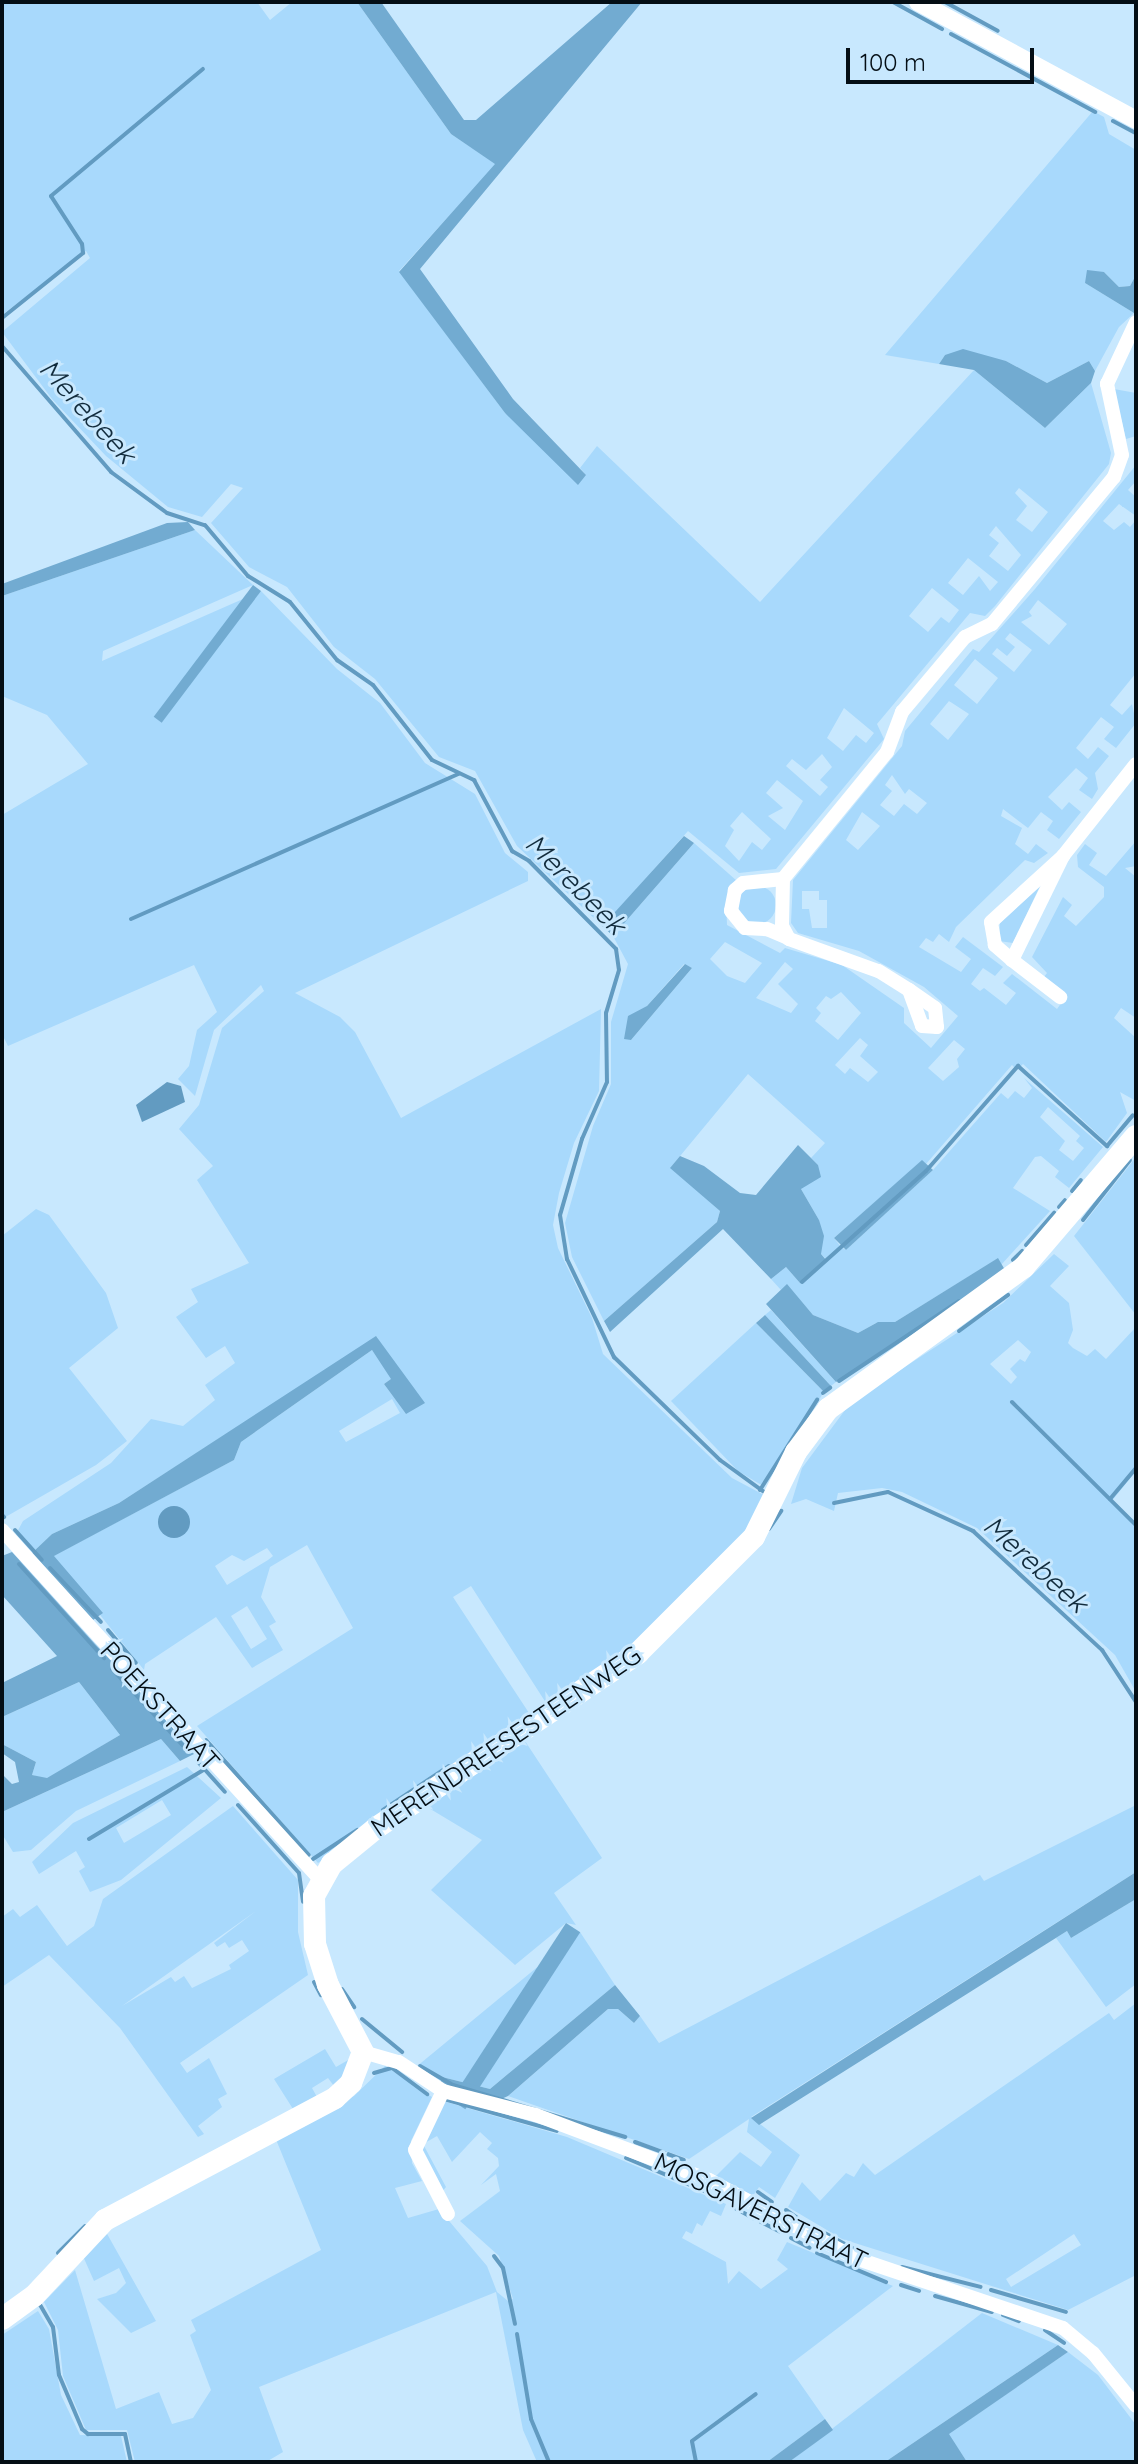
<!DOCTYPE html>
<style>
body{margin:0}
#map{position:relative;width:1138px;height:2464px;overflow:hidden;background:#c8e8fe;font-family:Quicksand,sans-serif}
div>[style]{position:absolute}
.green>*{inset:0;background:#a8d9fc}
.round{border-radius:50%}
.forest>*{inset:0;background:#72abd1;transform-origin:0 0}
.water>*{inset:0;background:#629bc1}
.stream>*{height:4px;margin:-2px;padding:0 2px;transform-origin:2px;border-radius:2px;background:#629bc1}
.minor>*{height:14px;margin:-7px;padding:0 7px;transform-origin:7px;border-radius:7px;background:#fff}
.tertiary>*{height:18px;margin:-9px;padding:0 9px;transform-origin:9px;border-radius:9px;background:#fff}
.secondary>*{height:22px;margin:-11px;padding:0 11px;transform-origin:11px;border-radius:11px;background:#fff}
span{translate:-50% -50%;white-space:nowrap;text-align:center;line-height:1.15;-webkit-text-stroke:6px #c8e8fe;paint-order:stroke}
.street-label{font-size:26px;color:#040e15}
.water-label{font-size:28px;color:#122c3d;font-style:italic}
.frame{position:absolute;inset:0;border:4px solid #040e15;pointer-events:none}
.scale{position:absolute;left:846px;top:48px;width:188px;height:36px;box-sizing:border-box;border:4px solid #040e15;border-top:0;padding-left:10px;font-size:24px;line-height:28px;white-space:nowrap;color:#040e15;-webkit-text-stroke:6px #c8e8fe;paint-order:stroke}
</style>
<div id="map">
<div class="green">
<i style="clip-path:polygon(evenodd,2px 2px,257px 2px,270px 20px,292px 2px,357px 2px,451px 134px,496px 164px,399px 271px,505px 413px,586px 475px,580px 468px,597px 446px,760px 602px,974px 370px,1045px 428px,1091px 383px,1111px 453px,1109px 464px,995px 606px,985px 616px,970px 613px,877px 724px,884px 739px,776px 869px,739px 873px,688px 831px,605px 924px,597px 921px,517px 846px,475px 771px,439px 757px,375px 679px,334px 647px,287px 587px,249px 567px,211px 523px,243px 488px,231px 484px,202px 517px,168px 507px,106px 456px,52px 399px,2px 332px,90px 258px,86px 251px,2px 315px,2px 2px,1019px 488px,1048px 512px,1032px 532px,1016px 520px,1027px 506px,1015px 493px,1019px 488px,2px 2px,996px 526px,1021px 555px,1008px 571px,989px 556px,999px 543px,989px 535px,996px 526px,2px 2px,968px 558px,998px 582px,990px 591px,979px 576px,963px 595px,948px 583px,968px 558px,2px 2px,932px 588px,959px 610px,949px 623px,941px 617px,928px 632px,909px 616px,932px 588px,2px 2px,844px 708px,874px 733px,866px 743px,856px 735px,843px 751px,827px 738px,844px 708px,2px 2px,822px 754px,832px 767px,820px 780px,828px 787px,820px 796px,786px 766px,792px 759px,806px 770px,822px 754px,2px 2px,777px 780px,803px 801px,785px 830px,768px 816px,783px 808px,766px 793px,777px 780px,2px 2px,742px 812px,771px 839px,762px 850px,752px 842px,739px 861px,725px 846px,734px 830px,730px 826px,742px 812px)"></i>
<i style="clip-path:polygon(1093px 111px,1104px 117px,1109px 134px,1136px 150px,1136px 275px,1130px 286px,1119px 287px,1104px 272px,1085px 283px,1134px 313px,1119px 327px,1095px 371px,1089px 361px,1047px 383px,1006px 361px,945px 355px,939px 364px,885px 355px)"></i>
<i style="clip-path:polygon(1114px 389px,1136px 393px,1136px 436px,1126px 439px)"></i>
<i style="clip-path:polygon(evenodd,1136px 465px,1136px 481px,1128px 490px,1136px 497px,1136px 516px,1119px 504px,1103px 521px,1114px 530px,1124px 522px,1130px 527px,1136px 520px,1136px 673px,1110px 705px,1122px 715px,1132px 704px,1136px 723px,1116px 748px,1104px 739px,1114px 727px,1101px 717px,1076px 748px,1088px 759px,1098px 747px,1109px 756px,1095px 773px,1098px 789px,1092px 799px,1079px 790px,1088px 778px,1076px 768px,1048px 797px,1062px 810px,1069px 802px,1081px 812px,1059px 839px,1047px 830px,1053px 821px,1041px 812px,1028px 828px,1003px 809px,1001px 816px,1022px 828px,1015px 844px,1028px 854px,1036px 844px,1048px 853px,1034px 863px,1025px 860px,956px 927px,949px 942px,939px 934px,933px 942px,926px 938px,919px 947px,961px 972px,971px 959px,955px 947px,963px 937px,1003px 967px,995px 976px,983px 968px,971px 984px,980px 991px,984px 988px,1006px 1005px,1016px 993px,1003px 983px,1012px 974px,1057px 1009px,1067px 995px,1044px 977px,1047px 973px,1032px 957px,1063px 897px,1072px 905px,1064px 916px,1076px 926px,1104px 897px,1104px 887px,1078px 867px,1077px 855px,1085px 844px,1097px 853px,1089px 865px,1106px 876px,1136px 841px,1136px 866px,1125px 868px,1136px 877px,1136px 1018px,1121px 1008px,1114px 1018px,1136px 1038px,1136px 1101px,1120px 1092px,1127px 1113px,1106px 1142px,1023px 1064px,1017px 1070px,1012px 1065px,926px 1164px,922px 1161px,834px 1238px,841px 1247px,846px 1250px,933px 1170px,1001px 1093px,1008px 1099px,1015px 1091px,1024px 1098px,1032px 1088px,1024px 1078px,1103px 1147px,1069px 1188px,1055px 1177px,1059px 1171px,1041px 1156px,1035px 1157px,1013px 1188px,1050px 1211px,1001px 1265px,997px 1259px,895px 1322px,876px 1323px,858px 1333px,813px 1315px,787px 1285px,781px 1290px,771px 1279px,786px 1267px,800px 1283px,827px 1260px,821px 1254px,819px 1220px,801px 1189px,818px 1165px,811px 1158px,825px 1143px,748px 1074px,671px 1167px,720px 1211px,717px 1222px,604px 1321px,572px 1257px,565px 1223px,593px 1126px,611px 1084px,611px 1022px,628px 964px,613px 936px,694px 843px,737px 881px,726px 900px,727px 925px,780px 953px,785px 948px,842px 965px,904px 1008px,904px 1023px,931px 1048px,958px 1016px,924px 987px,859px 951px,798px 933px,791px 923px,793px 880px,902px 746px,905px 731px,973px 649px,979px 652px,1035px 589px,1136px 465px,1038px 600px,1067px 624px,1049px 645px,1021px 622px,1032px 616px,1029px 612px,1038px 600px,1136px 465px,1010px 633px,1032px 650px,1014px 672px,992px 654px,997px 648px,1007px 656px,1015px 647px,1005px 639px,1010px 633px,1136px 465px,975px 659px,998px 678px,977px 704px,954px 685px,975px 659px,1136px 465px,949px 701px,969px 714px,948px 740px,930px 724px,949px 701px,1136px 465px,892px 775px,905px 794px,909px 789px,927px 803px,917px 814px,904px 804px,894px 816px,880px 805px,892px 791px,885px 785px,892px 775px,1136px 465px,862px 812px,880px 826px,858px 850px,846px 840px,862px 812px,1136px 465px,802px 891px,819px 891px,819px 900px,827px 900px,827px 928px,812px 928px,809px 909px,802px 909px,802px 891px,1136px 465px,725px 942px,762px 963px,745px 983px,727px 976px,710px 959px,725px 942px,1136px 465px,785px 962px,793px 969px,778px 984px,798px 1004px,791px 1013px,756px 998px,785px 962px,1136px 465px,684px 964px,692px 968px,631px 1040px,647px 1006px,684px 964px,1136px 465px,841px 992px,861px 1013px,838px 1040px,815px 1021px,821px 1013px,816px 1008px,826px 996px,831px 999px,841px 992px,1136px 465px,860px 1038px,868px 1045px,860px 1056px,878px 1072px,868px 1082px,850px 1068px,845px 1074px,835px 1065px,860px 1038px,1136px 465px,954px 1040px,965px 1049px,957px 1059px,959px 1067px,943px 1081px,928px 1068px,954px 1040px,1136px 465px,1048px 1107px,1080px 1136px,1076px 1141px,1084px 1148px,1073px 1161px,1059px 1150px,1065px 1141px,1040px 1117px,1048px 1107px)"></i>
<i style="clip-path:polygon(evenodd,195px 530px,253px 585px,103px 651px,102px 661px,261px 591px,337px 669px,380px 703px,425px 763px,475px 794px,505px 853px,528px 872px,528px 881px,295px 993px,340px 1017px,355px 1032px,401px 1118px,601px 1009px,599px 1091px,574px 1143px,559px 1193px,553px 1225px,558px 1248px,592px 1318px,603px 1354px,732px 1478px,766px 1496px,744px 1537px,624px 1654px,548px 1706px,471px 1586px,453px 1597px,531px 1716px,318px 1863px,197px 1726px,353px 1628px,307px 1545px,270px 1567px,261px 1597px,276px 1622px,269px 1626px,283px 1650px,252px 1668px,216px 1617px,145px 1664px,144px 1670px,53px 1556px,234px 1460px,241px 1442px,372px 1350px,392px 1379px,384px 1384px,406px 1414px,377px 1337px,119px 1503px,52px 1534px,32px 1553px,16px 1534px,23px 1521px,111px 1463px,151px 1419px,183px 1426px,215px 1400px,205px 1385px,235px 1363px,225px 1346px,206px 1358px,176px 1317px,198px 1302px,191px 1289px,249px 1263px,197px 1180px,213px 1166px,179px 1129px,199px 1105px,222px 1028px,264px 991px,261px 985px,214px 1030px,195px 1096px,178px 1079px,189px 1066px,197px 1030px,217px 1012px,194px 965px,8px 1046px,2px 1034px,2px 815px,88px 764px,47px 715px,2px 696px,2px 596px,195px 530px,392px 1399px,400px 1413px,346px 1442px,339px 1431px,392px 1399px,195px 530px,267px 1548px,273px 1556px,268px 1560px,227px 1585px,215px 1566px,232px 1555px,244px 1561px,267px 1548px,195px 530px,247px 1606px,267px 1639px,251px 1649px,231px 1616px,247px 1606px)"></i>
<i style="clip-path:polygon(1040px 886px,1013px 943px,999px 941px,1000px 923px)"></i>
<i class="round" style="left:738px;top:886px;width:38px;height:38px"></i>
<i style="clip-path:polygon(1136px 1157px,1136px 1315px,1074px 1236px)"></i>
<i style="clip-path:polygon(36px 1209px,49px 1215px,106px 1293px,118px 1328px,69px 1368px,127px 1441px,96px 1465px,2px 1519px,2px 1236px)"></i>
<i style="clip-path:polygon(evenodd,1054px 1254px,1069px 1266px,1050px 1286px,1069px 1303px,1073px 1330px,1068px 1343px,1073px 1348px,1087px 1356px,1095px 1349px,1106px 1359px,1136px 1327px,1136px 1471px,1111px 1502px,1136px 1527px,1136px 1692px,1115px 1655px,977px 1528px,902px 1492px,882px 1488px,838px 1493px,834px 1511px,806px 1499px,791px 1504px,802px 1468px,851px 1402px,1003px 1303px,1054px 1254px,1018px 1340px,1031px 1352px,1025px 1362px,1020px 1359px,1010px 1369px,1017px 1377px,1011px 1384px,990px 1364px,1018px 1340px)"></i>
<i style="clip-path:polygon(771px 1310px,836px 1382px,831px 1386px,765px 1315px)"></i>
<i style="clip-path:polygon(756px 1323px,824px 1392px,763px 1486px,738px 1471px,671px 1401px)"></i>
<i style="clip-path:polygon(79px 1682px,120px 1735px,47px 1779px,32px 1775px,36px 1762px,2px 1744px,2px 1717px)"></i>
<i style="clip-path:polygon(161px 1739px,180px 1761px,76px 1811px,31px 1850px,13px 1852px,2px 1834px,2px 1812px)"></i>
<i style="clip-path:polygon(525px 1741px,602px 1858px,554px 1893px,576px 1925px,566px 1923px,515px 1965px,431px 1890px,482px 1840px,427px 1807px)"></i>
<i style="clip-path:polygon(evenodd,187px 1767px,221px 1798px,121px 1880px,90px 1892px,79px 1871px,85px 1867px,76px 1851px,39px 1874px,32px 1862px,73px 1823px,187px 1767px,162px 1800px,171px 1815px,124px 1843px,116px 1828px,162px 1800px)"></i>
<i style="clip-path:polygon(1136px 1805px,1136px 1872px,751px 2117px,800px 2155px,775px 2198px,759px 2187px,753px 2196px,716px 2176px,740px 2152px,761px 2167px,772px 2152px,747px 2132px,749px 2119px,689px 2159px,508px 2096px,608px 2009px,618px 2009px,634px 2023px,640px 2016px,659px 2043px,980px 1875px,984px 1881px)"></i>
<i style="clip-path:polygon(evenodd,233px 1806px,298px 1880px,298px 1932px,308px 1975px,180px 2063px,187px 2073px,209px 2058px,227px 2094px,218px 2099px,222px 2107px,198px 2126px,204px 2134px,198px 2137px,120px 2028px,49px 1955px,2px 1987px,2px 1917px,13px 1909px,20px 1917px,37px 1905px,67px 1946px,94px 1926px,103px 1899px,233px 1806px,256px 1911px,214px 1943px,217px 1947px,225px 1942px,229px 1948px,242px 1940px,249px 1951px,229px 1965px,231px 1969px,192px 1988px,184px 1976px,175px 1982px,171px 1977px,122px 2006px,256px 1911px)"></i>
<i style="clip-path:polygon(1136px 1899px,1136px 1984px,1106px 2007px,1056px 1938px,1067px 1931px,1071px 1938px)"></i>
<i style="clip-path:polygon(580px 1932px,615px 1985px,490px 2089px,442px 2077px,440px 2083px,416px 2067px)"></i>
<i style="clip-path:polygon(evenodd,1136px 2003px,1136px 2275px,1068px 2310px,842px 2239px,788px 2207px,802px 2182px,820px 2201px,846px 2173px,854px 2177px,863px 2163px,875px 2175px,1109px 2013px,1114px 2020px,1136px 2003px,1074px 2234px,1081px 2245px,1011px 2287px,1006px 2279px,1074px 2234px)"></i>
<i style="clip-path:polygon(325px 2049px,336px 2067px,350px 2059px,349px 2073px,334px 2086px,328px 2078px,312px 2088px,317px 2097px,293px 2109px,274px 2079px)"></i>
<i style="clip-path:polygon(385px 2066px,432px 2097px,411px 2141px,412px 2163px,422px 2181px,395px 2188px,408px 2218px,439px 2209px,487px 2266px,497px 2292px,508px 2301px,513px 2299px,499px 2256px,460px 2221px,500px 2191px,496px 2174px,481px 2185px,499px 2166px,498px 2158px,487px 2149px,492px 2143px,480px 2132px,452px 2162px,437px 2136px,423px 2144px,446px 2187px,441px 2193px,420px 2151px,443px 2101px,567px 2137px,726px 2204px,721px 2216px,710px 2211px,702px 2226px,697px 2223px,692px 2234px,686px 2231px,682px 2238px,726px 2262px,728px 2284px,739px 2271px,761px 2289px,788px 2269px,777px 2260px,787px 2242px,893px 2286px,788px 2366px,825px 2419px,767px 2462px,537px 2462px,523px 2430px,496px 2292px,259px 2387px,283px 2452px,266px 2462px,135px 2462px,127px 2430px,86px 2430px,63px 2376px,58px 2330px,44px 2302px,75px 2270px,116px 2409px,159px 2392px,172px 2424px,193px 2418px,211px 2390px,190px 2335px,196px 2331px,191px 2320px,321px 2250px,275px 2137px,354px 2096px)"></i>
<i style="clip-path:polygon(106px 2232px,156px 2321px,131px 2333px,97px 2299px,116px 2293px,126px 2283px,119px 2268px,94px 2281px,82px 2254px)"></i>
<i style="clip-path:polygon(38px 2311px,49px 2329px,61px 2395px,80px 2435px,121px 2436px,127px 2462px,2px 2462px,2px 2335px)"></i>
<i style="clip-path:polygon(982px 2313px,1058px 2345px,885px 2462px,789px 2462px)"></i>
<i style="clip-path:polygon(1068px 2352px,1098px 2375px,1136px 2425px,1136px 2462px,967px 2462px,948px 2434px)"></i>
</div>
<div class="forest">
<i style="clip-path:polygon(357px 2px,381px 2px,464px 120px,476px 120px,612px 2px,642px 2px,420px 269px,513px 399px,586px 475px,578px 485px,505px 413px,399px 272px,495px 164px,451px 134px)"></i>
<i style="clip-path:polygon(1087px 270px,1104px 272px,1119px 287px,1130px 286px,1136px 275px,1134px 313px,1085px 283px)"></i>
<i style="clip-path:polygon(963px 349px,1006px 361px,1047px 383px,1089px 361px,1095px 371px,1091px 383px,1045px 428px,974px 370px,939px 364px,945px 355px)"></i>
<i style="clip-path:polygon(188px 522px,195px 530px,2px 596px,2px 584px,167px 523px)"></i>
<i style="left:253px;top:585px;width:10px;height:165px;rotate:37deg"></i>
<i style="clip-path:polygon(684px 836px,694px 843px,613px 936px,597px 921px,605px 923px)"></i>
<i style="clip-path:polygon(685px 964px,692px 968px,631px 1040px,624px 1039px,628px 1016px,647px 1006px)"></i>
<i style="clip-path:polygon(798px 1145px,818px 1165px,821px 1177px,801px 1189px,819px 1220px,824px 1236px,821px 1254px,827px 1261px,800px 1283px,786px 1267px,771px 1279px,723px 1229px,610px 1332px,604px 1321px,717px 1222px,720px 1211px,670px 1168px,680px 1156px,704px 1166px,740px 1193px,756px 1195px)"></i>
<i style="clip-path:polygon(922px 1160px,933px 1170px,846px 1250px,834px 1238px)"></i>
<i style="clip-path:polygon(998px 1258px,1005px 1270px,979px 1291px,836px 1382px,766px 1304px,787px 1284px,813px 1315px,858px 1333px,878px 1322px,895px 1322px)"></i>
<i style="clip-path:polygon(765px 1315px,831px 1386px,824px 1392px,756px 1323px)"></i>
<i style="clip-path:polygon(376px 1336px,425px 1403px,406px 1414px,384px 1384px,391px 1379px,372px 1350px,241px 1442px,234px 1460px,54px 1556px,103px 1613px,93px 1620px,32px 1553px,52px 1534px,119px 1503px)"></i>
<i style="clip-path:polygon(12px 1552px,95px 1644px,198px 1752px,180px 1761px,161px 1739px,2px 1812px,2px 1774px,12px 1784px,19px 1782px,15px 1762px,2px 1753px,2px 1744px,36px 1762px,32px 1775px,47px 1778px,120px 1735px,79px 1682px,2px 1717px,2px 1683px,57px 1656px,2px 1595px,2px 1556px)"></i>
<i style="clip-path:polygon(1136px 1872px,1136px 1899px,1071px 1938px,1067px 1931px,759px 2125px,751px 2118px)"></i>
<i style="left:566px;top:1923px;width:17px;height:211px;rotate:33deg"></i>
<i style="clip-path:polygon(615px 1985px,640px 2016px,634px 2023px,618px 2009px,608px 2009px,508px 2096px,497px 2101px,440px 2083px,442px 2077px,490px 2089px)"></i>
<i style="clip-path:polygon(1058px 2345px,1068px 2352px,949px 2434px,967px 2462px,885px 2462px)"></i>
<i style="clip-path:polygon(825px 2419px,833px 2430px,789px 2462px,767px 2462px)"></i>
</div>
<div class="water">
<i style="clip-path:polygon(167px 1082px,181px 1086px,185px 1102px,142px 1122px,136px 1105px)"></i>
<i class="round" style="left:158px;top:1506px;width:32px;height:32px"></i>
</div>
<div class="stream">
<i style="left:893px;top:2px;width:56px;rotate:28.9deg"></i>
<i style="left:945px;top:2px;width:60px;rotate:28.7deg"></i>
<i style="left:951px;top:34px;width:164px;rotate:28.4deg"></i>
<i style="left:1113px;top:121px;width:26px;rotate:28deg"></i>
<i style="left:2px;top:318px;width:104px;rotate:-38.7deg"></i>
<i style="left:83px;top:253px;width:9px;rotate:-96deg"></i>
<i style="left:82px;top:244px;width:57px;rotate:-122.9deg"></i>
<i style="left:51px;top:196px;width:198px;rotate:-39.9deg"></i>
<i style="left:2px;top:346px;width:167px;rotate:49.1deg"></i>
<i style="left:111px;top:472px;width:69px;rotate:36.2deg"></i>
<i style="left:167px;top:513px;width:40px;rotate:18deg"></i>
<i style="left:205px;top:525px;width:67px;rotate:49.9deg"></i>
<i style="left:248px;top:576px;width:49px;rotate:31.8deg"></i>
<i style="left:290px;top:602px;width:75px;rotate:51deg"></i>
<i style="left:337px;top:660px;width:44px;rotate:34.8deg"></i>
<i style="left:373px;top:685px;width:95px;rotate:51.8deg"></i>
<i style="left:432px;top:760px;width:47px;rotate:25.5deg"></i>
<i style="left:474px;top:780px;width:81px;rotate:61.8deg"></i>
<i style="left:512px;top:851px;width:20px;rotate:30deg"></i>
<i style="left:529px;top:861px;width:124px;rotate:45.3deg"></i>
<i style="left:616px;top:949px;width:21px;rotate:82deg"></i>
<i style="left:619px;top:970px;width:45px;rotate:106.8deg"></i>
<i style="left:606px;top:1013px;width:69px;rotate:89.2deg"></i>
<i style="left:607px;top:1082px;width:62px;rotate:113.7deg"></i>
<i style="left:582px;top:1139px;width:79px;rotate:106.1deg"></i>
<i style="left:560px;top:1215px;width:45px;rotate:81deg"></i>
<i style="left:567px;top:1259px;width:109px;rotate:64.4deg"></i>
<i style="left:614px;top:1357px;width:148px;rotate:44.2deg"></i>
<i style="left:720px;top:1460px;width:54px;rotate:36deg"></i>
<i style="left:131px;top:919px;width:358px;rotate:-23.9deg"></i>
<i style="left:1072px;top:1191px;width:14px;rotate:-51deg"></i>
<i style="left:1059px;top:1207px;width:9px;rotate:-49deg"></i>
<i style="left:1083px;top:1220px;width:76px;rotate:-51.9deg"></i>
<i style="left:1026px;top:1245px;width:43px;rotate:-48.8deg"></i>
<i style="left:1013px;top:1260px;width:13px;rotate:-45deg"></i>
<i style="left:802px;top:1282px;width:166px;rotate:-41.8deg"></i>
<i style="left:926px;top:1171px;width:140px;rotate:-48.8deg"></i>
<i style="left:1018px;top:1066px;width:120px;rotate:42deg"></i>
<i style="left:1107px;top:1146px;width:40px;rotate:-50deg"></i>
<i style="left:959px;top:1331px;width:61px;rotate:-36.3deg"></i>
<i style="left:839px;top:1381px;width:144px;rotate:-33.7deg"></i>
<i style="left:823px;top:1393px;width:9px;rotate:-36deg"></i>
<i style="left:1012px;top:1402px;width:175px;rotate:44.8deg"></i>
<i style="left:760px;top:1490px;width:107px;rotate:-57.7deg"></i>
<i style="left:1110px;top:1499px;width:40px;rotate:-50deg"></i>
<i style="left:834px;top:1503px;width:55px;rotate:-11.5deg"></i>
<i style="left:888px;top:1492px;width:94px;rotate:24.6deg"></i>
<i style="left:973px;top:1531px;width:176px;rotate:42.7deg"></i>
<i style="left:1102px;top:1650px;width:62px;rotate:56.8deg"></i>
<i style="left:2px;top:1515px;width:3px;rotate:45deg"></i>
<i style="left:769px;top:1529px;width:22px;rotate:-56deg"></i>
<i style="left:15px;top:1530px;width:40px;rotate:48deg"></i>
<i style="left:19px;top:1564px;width:127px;rotate:47.9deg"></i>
<i style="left:50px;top:1568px;width:74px;rotate:46.6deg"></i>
<i style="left:108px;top:1630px;width:43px;rotate:49.7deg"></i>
<i style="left:112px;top:1669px;width:112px;rotate:47.2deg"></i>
<i style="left:206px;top:1740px;width:154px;rotate:48.2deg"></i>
<i style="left:198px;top:1762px;width:40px;rotate:48deg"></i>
<i style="left:238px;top:1805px;width:91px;rotate:48.1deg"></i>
<i style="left:299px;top:1873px;width:29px;rotate:82deg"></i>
<i style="left:383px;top:1810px;width:79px;rotate:-33.7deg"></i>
<i style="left:89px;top:1839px;width:135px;rotate:-31.1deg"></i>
<i style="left:313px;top:1859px;width:53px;rotate:-33.4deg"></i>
<i style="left:314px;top:1982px;width:15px;rotate:62deg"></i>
<i style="left:342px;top:1989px;width:22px;rotate:56deg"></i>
<i style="left:362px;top:2019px;width:52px;rotate:39.5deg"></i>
<i style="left:420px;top:2066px;width:38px;rotate:30deg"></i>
<i style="left:453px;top:2085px;width:180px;rotate:16.8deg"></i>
<i style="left:374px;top:2073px;width:19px;rotate:-16deg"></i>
<i style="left:392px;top:2068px;width:44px;rotate:36.6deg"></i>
<i style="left:444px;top:2099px;width:117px;rotate:15.8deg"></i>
<i style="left:635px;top:2142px;width:52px;rotate:20.2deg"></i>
<i style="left:626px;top:2158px;width:88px;rotate:22.8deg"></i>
<i style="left:758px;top:2192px;width:17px;rotate:36deg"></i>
<i style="left:735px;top:2208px;width:21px;rotate:29deg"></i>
<i style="left:786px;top:2210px;width:28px;rotate:35deg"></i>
<i style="left:761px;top:2222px;width:22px;rotate:27deg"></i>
<i style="left:821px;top:2231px;width:48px;rotate:28.7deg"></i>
<i style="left:791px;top:2238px;width:21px;rotate:28deg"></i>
<i style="left:58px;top:2253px;width:38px;rotate:-45deg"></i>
<i style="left:817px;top:2253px;width:75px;rotate:22.8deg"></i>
<i style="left:494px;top:2256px;width:15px;rotate:53deg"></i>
<i style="left:503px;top:2268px;width:57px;rotate:77.9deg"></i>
<i style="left:902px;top:2267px;width:81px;rotate:14.2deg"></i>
<i style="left:901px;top:2285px;width:19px;rotate:18deg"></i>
<i style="left:991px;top:2290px;width:78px;rotate:16.3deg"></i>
<i style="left:935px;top:2296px;width:59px;rotate:15.7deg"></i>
<i style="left:39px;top:2303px;width:28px;rotate:60deg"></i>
<i style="left:53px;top:2327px;width:48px;rotate:82.9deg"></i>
<i style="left:59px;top:2375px;width:59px;rotate:66.9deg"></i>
<i style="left:82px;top:2429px;width:8px;rotate:40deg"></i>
<i style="left:88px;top:2434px;width:37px"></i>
<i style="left:125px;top:2434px;width:29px;rotate:78deg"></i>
<i style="left:1003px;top:2315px;width:17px;rotate:21deg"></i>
<i style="left:1045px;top:2330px;width:23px;rotate:34deg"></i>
<i style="left:517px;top:2334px;width:86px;rotate:80.6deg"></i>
<i style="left:531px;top:2419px;width:47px;rotate:67.3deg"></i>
<i style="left:696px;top:2462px;width:21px;rotate:-101deg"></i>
<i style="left:692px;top:2441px;width:79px;rotate:-36.3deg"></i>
</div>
<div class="minor">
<i style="left:1063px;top:856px;width:116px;rotate:116.1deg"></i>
<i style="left:1012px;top:960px;width:23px;rotate:-139deg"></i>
<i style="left:995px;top:945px;width:23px;rotate:-100deg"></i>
<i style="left:991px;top:922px;width:98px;rotate:-42.5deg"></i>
<i style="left:1063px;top:856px;width:117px;rotate:-51.6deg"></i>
<i style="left:783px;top:879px;width:40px;rotate:174.3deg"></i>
<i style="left:743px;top:883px;width:11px;rotate:139deg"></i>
<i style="left:735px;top:890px;width:21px;rotate:101deg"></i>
<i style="left:731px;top:911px;width:22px;rotate:51deg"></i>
<i style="left:745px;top:928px;width:22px;rotate:3deg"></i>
<i style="left:767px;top:929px;width:23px;rotate:23deg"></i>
<i style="left:1012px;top:960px;width:61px;rotate:37.6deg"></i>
<i style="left:909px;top:990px;width:38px;rotate:70deg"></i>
<i style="left:922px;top:1026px;width:15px;rotate:4deg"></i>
<i style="left:937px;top:1027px;width:19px;rotate:-96deg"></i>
<i style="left:935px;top:1008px;width:32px;rotate:-145deg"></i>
<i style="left:909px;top:990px;width:36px;rotate:-148deg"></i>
<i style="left:878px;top:971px;width:95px;rotate:-160.2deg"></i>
<i style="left:789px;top:939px;width:15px;rotate:-118deg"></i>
<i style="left:782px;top:926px;width:47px;rotate:-88.8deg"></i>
<i style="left:783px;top:879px;width:164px;rotate:-50.7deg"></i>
<i style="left:887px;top:752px;width:43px;rotate:-69.4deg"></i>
<i style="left:902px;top:712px;width:98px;rotate:-50deg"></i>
<i style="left:965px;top:637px;width:30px;rotate:-26deg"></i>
<i style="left:992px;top:624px;width:191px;rotate:-50.3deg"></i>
<i style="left:1114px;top:477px;width:23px;rotate:-70deg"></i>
<i style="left:1122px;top:455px;width:73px;rotate:-101.9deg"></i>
<i style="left:1107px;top:384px;width:68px;rotate:-64.9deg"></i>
<i style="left:2px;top:1530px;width:472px;rotate:47.7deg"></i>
<i style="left:363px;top:2052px;width:37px;rotate:16deg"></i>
<i style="left:399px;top:2062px;width:53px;rotate:33.4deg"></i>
<i style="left:443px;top:2091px;width:96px;rotate:14.5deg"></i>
<i style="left:536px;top:2115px;width:185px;rotate:20.6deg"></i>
<i style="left:709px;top:2180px;width:166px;rotate:28.1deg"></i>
<i style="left:855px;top:2258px;width:219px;rotate:18.6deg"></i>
<i style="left:1063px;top:2328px;width:39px;rotate:40deg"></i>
<i style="left:1093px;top:2353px;width:68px;rotate:50.9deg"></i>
<i style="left:443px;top:2091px;width:65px;rotate:115.4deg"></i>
<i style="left:415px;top:2150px;width:72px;rotate:62.7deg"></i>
</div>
<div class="tertiary">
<i style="left:918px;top:2px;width:248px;rotate:28.4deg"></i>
</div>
<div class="secondary">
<i style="left:2px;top:2319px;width:39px;rotate:-36deg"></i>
<i style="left:34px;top:2296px;width:104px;rotate:-46.9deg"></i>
<i style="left:105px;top:2220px;width:260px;rotate:-27.9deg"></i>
<i style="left:335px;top:2098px;width:22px;rotate:-43deg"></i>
<i style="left:351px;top:2083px;width:33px;rotate:-69deg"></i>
<i style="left:363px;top:2052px;width:76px;rotate:-117.6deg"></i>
<i style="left:328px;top:1985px;width:43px;rotate:-107.6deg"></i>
<i style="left:315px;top:1944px;width:48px;rotate:-91.2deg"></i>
<i style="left:314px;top:1896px;width:37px;rotate:-61deg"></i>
<i style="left:332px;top:1864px;width:57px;rotate:-39.3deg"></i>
<i style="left:376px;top:1828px;width:315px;rotate:-33.7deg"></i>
<i style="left:638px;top:1653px;width:164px;rotate:-45deg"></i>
<i style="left:754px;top:1537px;width:95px;rotate:-63.7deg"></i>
<i style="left:796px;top:1452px;width:54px;rotate:-53.3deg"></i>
<i style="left:828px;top:1409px;width:242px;rotate:-35.9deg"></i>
<i style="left:1024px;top:1267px;width:172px;rotate:-49.5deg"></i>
</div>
<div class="street-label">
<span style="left:160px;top:1706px;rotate:48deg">POEKSTRAAT</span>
<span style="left:506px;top:1741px;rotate:-34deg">MERENDREESESTEENWEG</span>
<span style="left:761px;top:2211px;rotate:26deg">MOSGAVERSTRAAT</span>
</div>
<div class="water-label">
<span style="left:88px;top:411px;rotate:48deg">Merebeek</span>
<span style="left:576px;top:884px;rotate:45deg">Merebeek</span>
<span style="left:1036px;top:1564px;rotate:42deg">Merebeek</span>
</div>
<div class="frame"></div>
<div class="scale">100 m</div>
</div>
